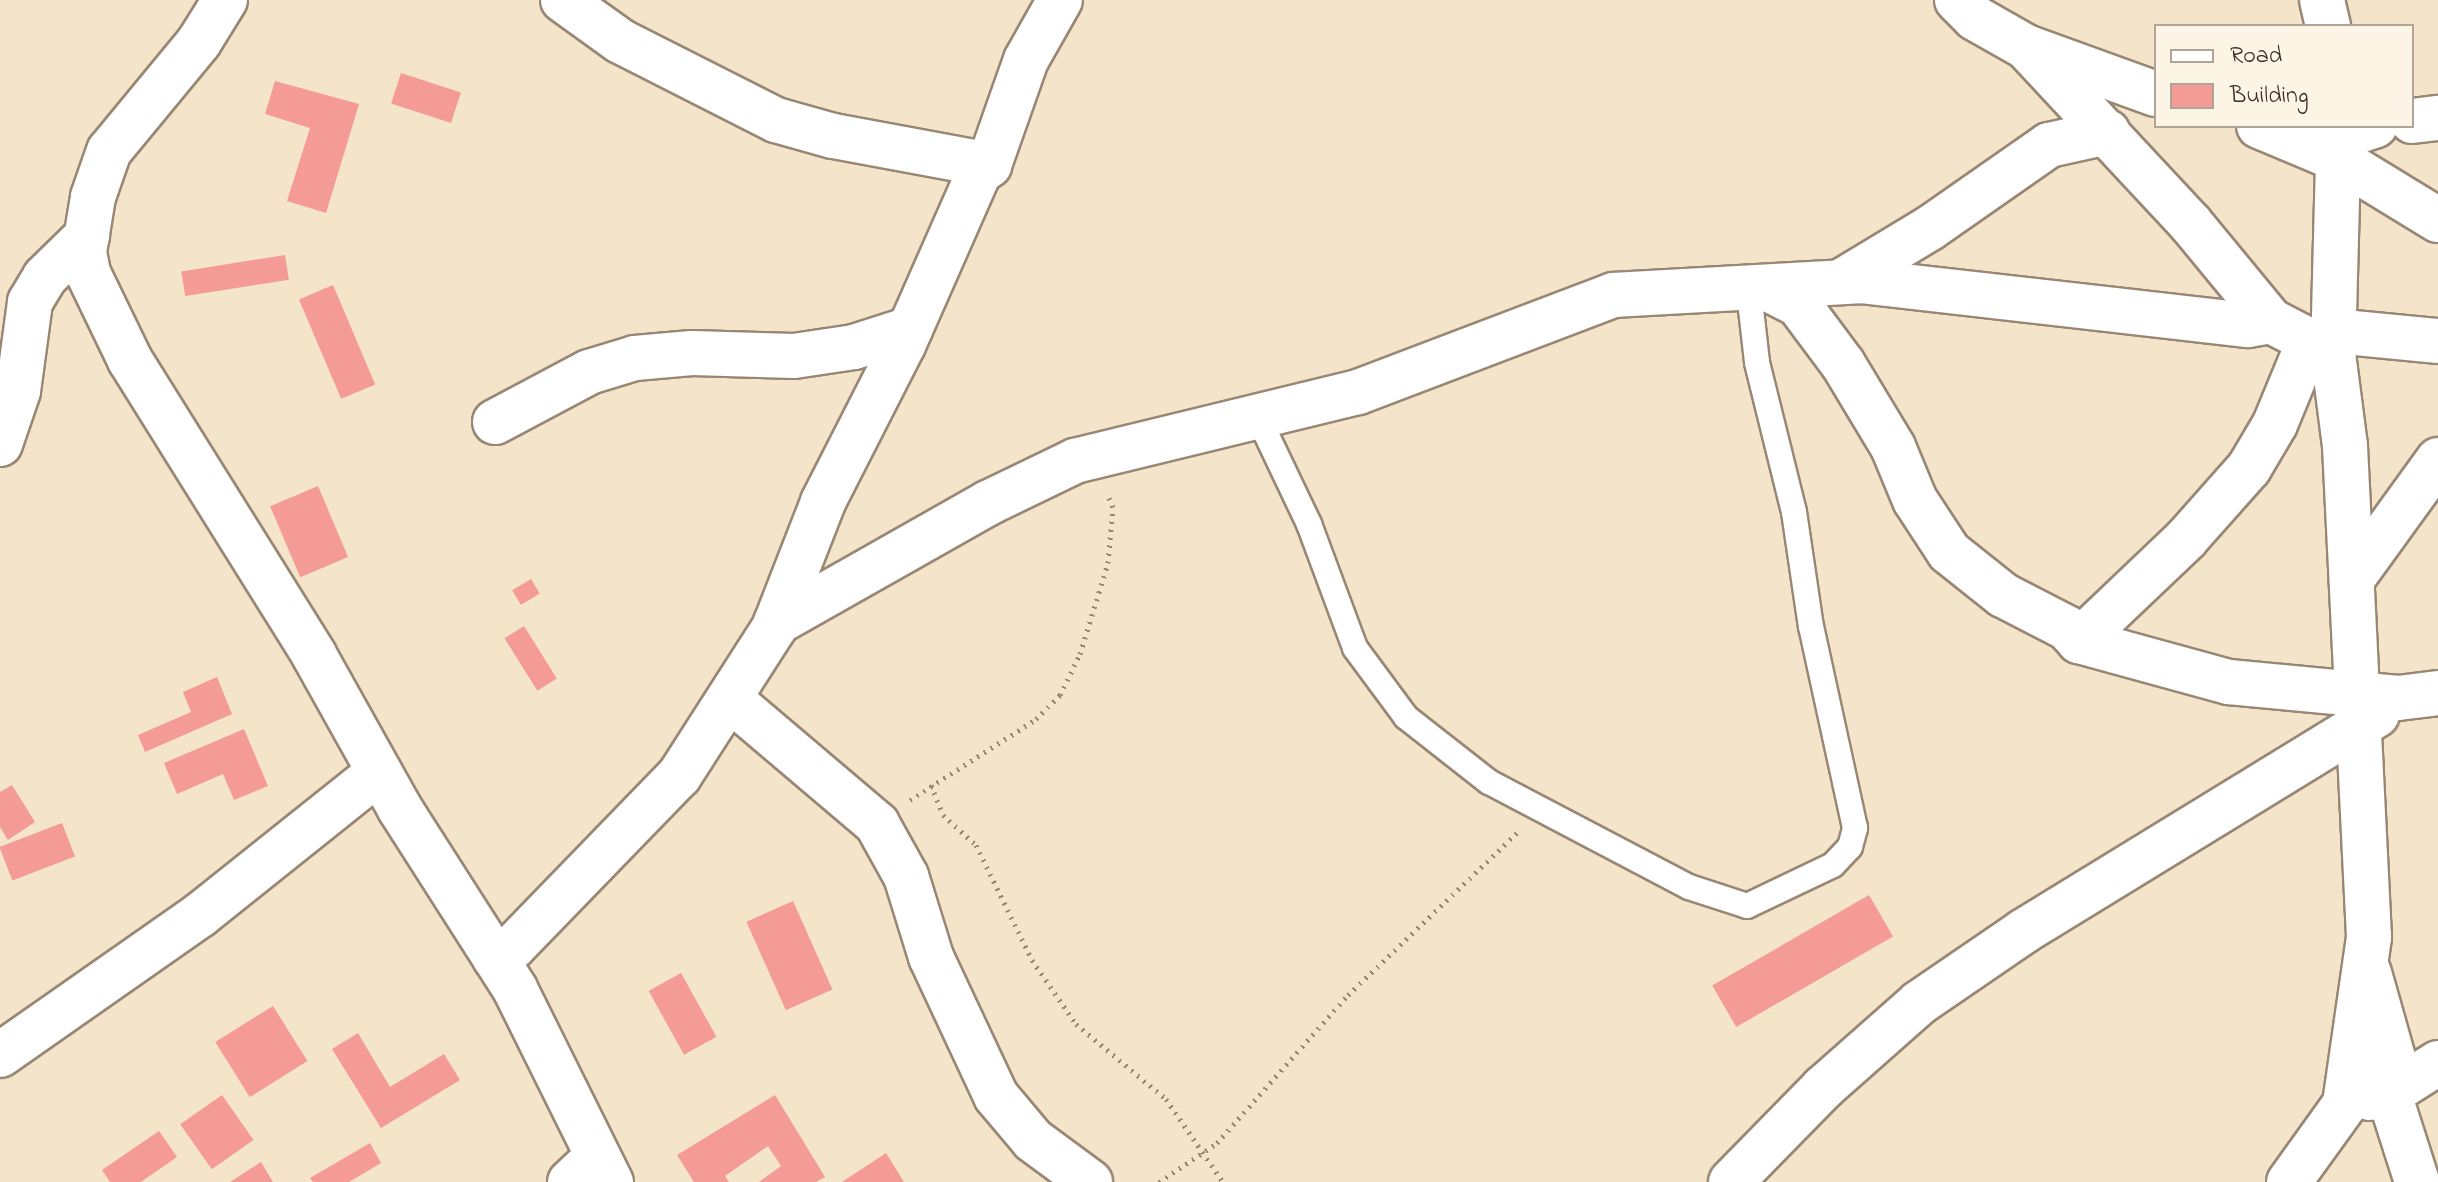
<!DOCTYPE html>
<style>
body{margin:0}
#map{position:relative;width:2438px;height:1182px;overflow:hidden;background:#f4e4c9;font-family:"Indie Flower",sans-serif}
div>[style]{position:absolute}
.building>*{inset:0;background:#f59b95;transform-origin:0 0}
.path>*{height:5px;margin-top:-2.5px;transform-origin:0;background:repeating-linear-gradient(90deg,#988774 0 2px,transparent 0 8px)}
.roads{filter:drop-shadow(2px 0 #988774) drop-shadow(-2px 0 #988774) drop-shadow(0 2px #988774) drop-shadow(0 -2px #988774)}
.service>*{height:24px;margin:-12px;padding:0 12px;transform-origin:12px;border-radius:12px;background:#fff}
.minor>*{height:44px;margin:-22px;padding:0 22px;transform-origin:22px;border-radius:22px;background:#fff}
span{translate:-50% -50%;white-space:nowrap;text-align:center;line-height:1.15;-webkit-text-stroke:6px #fcf5e5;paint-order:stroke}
.legend{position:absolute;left:2154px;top:24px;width:260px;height:104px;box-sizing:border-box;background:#fcf5e5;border:2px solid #afa495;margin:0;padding:10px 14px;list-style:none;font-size:24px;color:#3b2a1e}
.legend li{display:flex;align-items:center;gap:16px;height:40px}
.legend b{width:40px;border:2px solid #afa495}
</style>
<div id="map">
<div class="building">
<i style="left:401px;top:73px;width:63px;height:32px;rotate:18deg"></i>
<i style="clip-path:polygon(275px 81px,359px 104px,326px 213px,287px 201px,310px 128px,265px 114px)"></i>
<i style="left:285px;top:255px;width:25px;height:105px;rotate:81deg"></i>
<i style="left:333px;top:285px;width:108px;height:37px;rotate:67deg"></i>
<i style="left:318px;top:486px;width:77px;height:52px;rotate:67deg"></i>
<i style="left:531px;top:579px;width:17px;height:22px;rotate:59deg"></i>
<i style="left:524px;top:626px;width:62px;height:23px;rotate:58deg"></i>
<i style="clip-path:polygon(217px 677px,232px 714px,145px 752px,138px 735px,191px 712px,183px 692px)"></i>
<i style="clip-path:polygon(244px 729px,268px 786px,234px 800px,223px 774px,177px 794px,164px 763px)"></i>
<i style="clip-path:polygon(12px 785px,35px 822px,8px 840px,0 827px,0 792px)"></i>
<i style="left:62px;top:823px;width:36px;height:67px;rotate:69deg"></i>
<i style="left:1869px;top:895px;width:48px;height:181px;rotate:60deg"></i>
<i style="left:793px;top:901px;width:97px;height:51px;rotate:66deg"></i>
<i style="left:681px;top:973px;width:73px;height:37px;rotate:61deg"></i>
<i style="left:273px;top:1006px;width:65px;height:68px;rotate:58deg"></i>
<i style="clip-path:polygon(358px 1033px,390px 1087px,444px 1054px,460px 1080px,381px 1128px,332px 1049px)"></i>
<i style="left:222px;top:1095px;width:55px;height:51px;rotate:55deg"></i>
<i style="clip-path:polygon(775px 1095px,825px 1177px,816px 1182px,759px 1182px,781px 1166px,768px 1146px,725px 1176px,729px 1182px,694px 1182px,677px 1155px)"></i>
<i style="clip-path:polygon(159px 1131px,177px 1157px,141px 1182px,110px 1182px,102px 1170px)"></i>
<i style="clip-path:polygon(370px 1143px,381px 1163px,349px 1182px,313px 1182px,310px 1178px)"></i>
<i style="clip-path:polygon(886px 1153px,904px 1182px,842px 1182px)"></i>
<i style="clip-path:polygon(261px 1162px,273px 1182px,230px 1182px)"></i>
</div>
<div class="path">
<i style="left:931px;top:785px;width:32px;rotate:68deg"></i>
<i style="left:943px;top:815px;width:45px;rotate:42.3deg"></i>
<i style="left:976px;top:845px;width:128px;rotate:64deg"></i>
<i style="left:1032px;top:960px;width:78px;rotate:55.5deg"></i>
<i style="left:1076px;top:1024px;width:117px;rotate:39.8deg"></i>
<i style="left:1166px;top:1099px;width:101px;rotate:55.5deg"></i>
<i style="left:910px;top:800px;width:150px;rotate:-32.7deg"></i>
<i style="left:1036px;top:719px;width:34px;rotate:-45deg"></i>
<i style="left:1060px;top:695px;width:46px;rotate:-64deg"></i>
<i style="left:1080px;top:654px;width:95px;rotate:-72.9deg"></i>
<i style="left:1108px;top:563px;width:56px;rotate:-84.9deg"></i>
<i style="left:1113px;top:507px;width:13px;rotate:-113deg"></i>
<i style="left:1159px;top:1182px;width:70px;rotate:-33.9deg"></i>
<i style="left:1217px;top:1143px;width:198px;rotate:-48.5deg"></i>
<i style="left:1348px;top:995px;width:234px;rotate:-43.8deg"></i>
</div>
<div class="roads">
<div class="service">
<i style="left:1258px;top:417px;width:119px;rotate:64.5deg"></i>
<i style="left:1309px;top:524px;width:132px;rotate:69.6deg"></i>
<i style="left:1355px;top:648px;width:86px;rotate:53.5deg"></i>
<i style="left:1406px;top:717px;width:105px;rotate:38.1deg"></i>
<i style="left:1489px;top:782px;width:226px;rotate:27.7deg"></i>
<i style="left:1689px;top:887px;width:61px;rotate:18.1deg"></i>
<i style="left:1747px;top:906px;width:95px;rotate:-25.5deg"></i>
<i style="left:1833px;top:865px;width:25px;rotate:-47deg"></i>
<i style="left:1850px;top:847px;width:20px;rotate:-75deg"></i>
<i style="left:1855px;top:828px;width:206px;rotate:-102.3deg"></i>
<i style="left:1811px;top:627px;width:116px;rotate:-98.4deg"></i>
<i style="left:1794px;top:512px;width:154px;rotate:-103.9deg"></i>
<i style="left:1757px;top:362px;width:53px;rotate:-96.5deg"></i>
<i style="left:1751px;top:309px;width:26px;rotate:-59deg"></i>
</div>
<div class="minor">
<i style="left:225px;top:0;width:49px;rotate:121.8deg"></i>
<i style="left:199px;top:42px;width:141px;rotate:129.5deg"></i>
<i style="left:109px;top:151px;width:49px;rotate:109.2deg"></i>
<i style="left:93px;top:197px;width:56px;rotate:99.3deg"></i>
<i style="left:84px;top:252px;width:21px;rotate:79deg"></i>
<i style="left:88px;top:273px;width:97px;rotate:64.2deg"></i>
<i style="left:130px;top:360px;width:348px;rotate:58deg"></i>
<i style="left:314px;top:655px;width:176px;rotate:60.8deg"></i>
<i style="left:400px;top:809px;width:214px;rotate:57.4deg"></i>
<i style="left:515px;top:989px;width:216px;rotate:63.6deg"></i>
<i style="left:563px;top:0;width:70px;rotate:35.7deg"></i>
<i style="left:620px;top:41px;width:175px;rotate:26.9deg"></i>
<i style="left:776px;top:120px;width:59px;rotate:15.7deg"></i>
<i style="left:833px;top:136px;width:159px;rotate:10.5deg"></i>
<i style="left:1957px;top:0;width:25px;rotate:45deg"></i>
<i style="left:1975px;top:18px;width:59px;rotate:29.6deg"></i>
<i style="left:2026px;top:47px;width:138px;rotate:19.9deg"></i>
<i style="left:2322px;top:0;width:27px;rotate:77deg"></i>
<i style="left:2026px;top:47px;width:242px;rotate:47deg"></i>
<i style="left:2191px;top:224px;width:126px;rotate:50.5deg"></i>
<i style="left:2412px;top:121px;width:26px;rotate:-7deg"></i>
<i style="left:2259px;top:126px;width:86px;rotate:22.7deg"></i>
<i style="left:2338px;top:159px;width:117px;rotate:31.4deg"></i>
<i style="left:2304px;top:141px;width:33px;rotate:-5deg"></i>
<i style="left:2337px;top:138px;width:40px;rotate:-18deg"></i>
<i style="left:1842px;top:281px;width:103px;rotate:-31.1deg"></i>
<i style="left:1930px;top:228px;width:145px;rotate:-34.9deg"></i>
<i style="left:2049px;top:145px;width:60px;rotate:-12.4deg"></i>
<i style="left:1764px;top:287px;width:39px;rotate:27deg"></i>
<i style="left:1799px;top:305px;width:74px;rotate:53.3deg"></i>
<i style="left:1843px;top:364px;width:97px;rotate:58.9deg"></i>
<i style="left:1893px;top:447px;width:57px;rotate:67.5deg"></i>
<i style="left:1915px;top:500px;width:62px;rotate:56.8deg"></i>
<i style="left:1949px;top:552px;width:69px;rotate:38.5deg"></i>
<i style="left:2003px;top:595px;width:72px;rotate:27.3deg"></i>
<i style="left:2067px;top:628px;width:18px;rotate:47deg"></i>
<i style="left:2079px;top:641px;width:156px;rotate:15.3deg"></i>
<i style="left:2229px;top:682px;width:170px;rotate:5.4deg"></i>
<i style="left:2398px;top:698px;width:40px;rotate:-7.1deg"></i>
<i style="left:2334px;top:331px;width:104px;rotate:5.5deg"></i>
<i style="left:495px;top:422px;width:106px;rotate:-28deg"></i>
<i style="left:589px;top:372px;width:48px;rotate:-16.9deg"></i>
<i style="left:635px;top:358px;width:57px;rotate:-5deg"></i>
<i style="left:692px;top:353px;width:102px;rotate:1.7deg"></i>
<i style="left:794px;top:356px;width:61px;rotate:-8.5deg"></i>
<i style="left:854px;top:347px;width:59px;rotate:-17.8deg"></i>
<i style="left:0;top:444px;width:56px;rotate:-71.2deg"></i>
<i style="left:18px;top:391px;width:90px;rotate:-82.3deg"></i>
<i style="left:30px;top:302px;width:29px;rotate:-59deg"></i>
<i style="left:45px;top:277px;width:59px;rotate:-44.3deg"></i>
<i style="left:2352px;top:579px;width:147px;rotate:-54.1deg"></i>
<i style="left:776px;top:623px;width:244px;rotate:-29.5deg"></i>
<i style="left:988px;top:503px;width:97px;rotate:-25.8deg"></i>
<i style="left:1075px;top:461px;width:291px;rotate:-13.7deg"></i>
<i style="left:1358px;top:392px;width:273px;rotate:-20.8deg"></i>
<i style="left:1613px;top:295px;width:247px;rotate:-3.2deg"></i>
<i style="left:1860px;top:281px;width:390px;rotate:6.5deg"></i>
<i style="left:2248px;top:325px;width:23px;rotate:-10deg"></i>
<i style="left:2271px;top:321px;width:70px;rotate:27.3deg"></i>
<i style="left:2079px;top:641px;width:148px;rotate:-43.6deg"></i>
<i style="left:2186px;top:539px;width:95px;rotate:-48.4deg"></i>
<i style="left:2249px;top:468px;width:51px;rotate:-59.4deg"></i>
<i style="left:2275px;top:424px;width:87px;rotate:-67.6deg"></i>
<i style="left:731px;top:700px;width:192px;rotate:40.3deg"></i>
<i style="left:877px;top:824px;width:60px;rotate:60.9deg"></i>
<i style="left:906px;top:876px;width:85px;rotate:72.8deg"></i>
<i style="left:931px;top:957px;width:153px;rotate:64.9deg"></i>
<i style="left:996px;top:1096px;width:57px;rotate:49.9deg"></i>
<i style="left:1033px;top:1140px;width:71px;rotate:36.4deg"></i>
<i style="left:495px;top:958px;width:22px;rotate:-32deg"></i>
<i style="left:514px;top:946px;width:237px;rotate:-45.9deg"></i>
<i style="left:679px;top:776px;width:176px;rotate:-57.3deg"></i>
<i style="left:774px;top:628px;width:135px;rotate:-68.7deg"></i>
<i style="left:823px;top:502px;width:176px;rotate:-63deg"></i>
<i style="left:903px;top:345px;width:188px;rotate:-66.2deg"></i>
<i style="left:979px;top:173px;width:13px;rotate:-39deg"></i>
<i style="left:989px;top:165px;width:111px;rotate:-70.6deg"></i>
<i style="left:1026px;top:60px;width:69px;rotate:-60.5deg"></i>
<i style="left:2369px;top:973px;width:88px;rotate:74.2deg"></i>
<i style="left:2393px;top:1058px;width:36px;rotate:96deg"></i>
<i style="left:2389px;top:1094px;width:92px;rotate:72.3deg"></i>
<i style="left:0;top:1055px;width:244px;rotate:-35deg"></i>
<i style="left:200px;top:915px;width:229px;rotate:-38.6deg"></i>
<i style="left:2370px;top:1098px;width:19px;rotate:-12deg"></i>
<i style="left:2389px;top:1094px;width:58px;rotate:-32.3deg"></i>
<i style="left:570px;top:1182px;width:37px;rotate:-43deg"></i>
<i style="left:1731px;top:1182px;width:132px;rotate:-45.6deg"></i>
<i style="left:1823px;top:1088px;width:128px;rotate:-41.5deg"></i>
<i style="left:1919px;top:1003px;width:127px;rotate:-34.4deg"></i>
<i style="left:2024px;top:931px;width:414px;rotate:-31.5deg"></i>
<i style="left:2289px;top:1182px;width:96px;rotate:-54.3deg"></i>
<i style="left:2345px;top:1104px;width:169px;rotate:-81.8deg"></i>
<i style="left:2369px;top:937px;width:492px;rotate:-92.8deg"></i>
<i style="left:2345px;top:446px;width:94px;rotate:-97.4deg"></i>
<i style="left:2333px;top:353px;width:194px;rotate:-88.5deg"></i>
</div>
</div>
<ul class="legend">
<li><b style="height:10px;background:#fff"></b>Road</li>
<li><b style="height:22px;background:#f59b95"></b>Building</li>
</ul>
</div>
